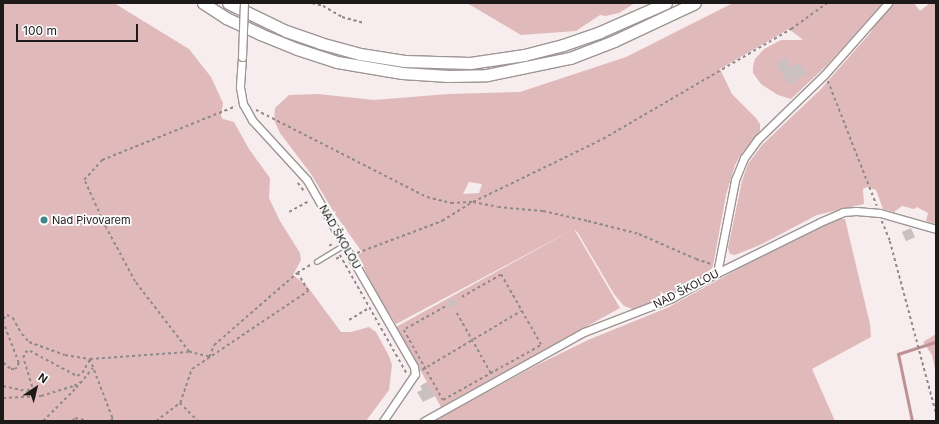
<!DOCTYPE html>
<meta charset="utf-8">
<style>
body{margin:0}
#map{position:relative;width:939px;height:424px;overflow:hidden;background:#f8edee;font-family:Inter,sans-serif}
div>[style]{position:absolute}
.green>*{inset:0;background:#e0b9bb}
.stream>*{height:2.5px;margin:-1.25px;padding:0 1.25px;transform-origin:1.25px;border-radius:1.25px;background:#be9294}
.building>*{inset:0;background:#cbc0c1;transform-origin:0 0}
.round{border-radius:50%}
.path>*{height:1.5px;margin-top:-0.75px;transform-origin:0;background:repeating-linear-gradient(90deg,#908989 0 3px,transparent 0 6px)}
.roads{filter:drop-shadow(1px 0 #9e9595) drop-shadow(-1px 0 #9e9595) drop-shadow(0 1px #9e9595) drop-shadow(0 -1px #9e9595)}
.service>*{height:3.5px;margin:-1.75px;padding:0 1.75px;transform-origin:1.75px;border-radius:1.75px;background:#fff}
.minor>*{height:7px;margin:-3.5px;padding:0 3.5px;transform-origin:3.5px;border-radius:3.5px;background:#fff}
.trunk>*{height:11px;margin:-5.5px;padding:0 5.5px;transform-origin:5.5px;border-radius:5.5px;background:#fff}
.bridges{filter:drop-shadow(1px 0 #9e9595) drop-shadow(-1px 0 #9e9595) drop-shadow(0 1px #9e9595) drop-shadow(0 -1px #9e9595)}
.minor-bridge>*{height:7px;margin:-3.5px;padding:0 3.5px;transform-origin:3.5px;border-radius:3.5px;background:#fff}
.dots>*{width:11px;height:11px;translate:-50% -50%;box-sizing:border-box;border:2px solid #fdfdfd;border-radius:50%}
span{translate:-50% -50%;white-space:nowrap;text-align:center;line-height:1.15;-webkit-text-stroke:3.5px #fdfdfd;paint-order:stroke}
.poi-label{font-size:11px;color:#1e1a1a}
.left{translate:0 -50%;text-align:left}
.street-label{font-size:11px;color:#1e1a1a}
.frame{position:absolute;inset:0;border:4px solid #1e1a1a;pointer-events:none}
.north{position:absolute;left:16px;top:368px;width:40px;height:40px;-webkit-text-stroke:3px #fdfdfd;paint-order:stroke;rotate:35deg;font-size:11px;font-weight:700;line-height:16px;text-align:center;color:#1e1a1a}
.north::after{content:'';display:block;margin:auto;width:14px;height:18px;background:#1e1a1a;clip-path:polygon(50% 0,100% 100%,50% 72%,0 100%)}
.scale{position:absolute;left:16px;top:24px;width:122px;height:18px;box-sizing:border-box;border:2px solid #1e1a1a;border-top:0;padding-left:5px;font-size:12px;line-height:14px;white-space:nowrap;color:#1e1a1a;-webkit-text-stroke:3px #fdfdfd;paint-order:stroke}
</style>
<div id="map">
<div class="green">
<i style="clip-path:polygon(3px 3px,114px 3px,189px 49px,211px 77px,223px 103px,221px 116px,223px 119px,234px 122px,249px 149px,270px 178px,269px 198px,280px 221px,300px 253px,301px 260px,293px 275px,307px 286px,341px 332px,351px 332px,369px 327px,376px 332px,389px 356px,392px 365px,389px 390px,366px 421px,3px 421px)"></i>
<i style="clip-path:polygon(467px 3px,635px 3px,619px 13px,606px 16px,600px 15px,576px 31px,521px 35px)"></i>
<i style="clip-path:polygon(evenodd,733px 3px,883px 3px,827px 65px,791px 99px,778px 95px,761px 84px,753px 73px,753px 67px,755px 59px,764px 49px,781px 40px,803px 40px,789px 29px,720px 69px,732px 94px,756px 118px,760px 124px,760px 131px,740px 156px,735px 165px,726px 195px,713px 266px,708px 274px,682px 288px,635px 310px,624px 306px,614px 294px,578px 233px,574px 229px,620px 308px,441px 407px,396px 327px,574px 229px,396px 324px,375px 292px,358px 255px,362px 252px,335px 214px,311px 174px,280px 133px,274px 120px,275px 108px,289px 95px,318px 94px,374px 100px,448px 94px,520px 92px,626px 57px,733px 3px,469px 182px,482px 184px,479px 193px,463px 194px,469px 182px)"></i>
<i style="clip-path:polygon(892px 3px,914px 3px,920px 11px,930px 3px,936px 3px,936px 224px,926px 221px,928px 213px,917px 207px,914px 209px,902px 206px,894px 212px,883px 209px,876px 190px,867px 187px,863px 189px,864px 204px,817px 215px,760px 245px,735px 255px,730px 254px,728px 248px,742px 181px,748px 164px,762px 145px,820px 90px,871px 32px,874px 26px)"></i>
<i style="clip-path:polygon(838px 219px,845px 219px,870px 324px,871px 337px,812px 369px,835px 421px,434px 421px,537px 365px,588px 340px,669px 307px,783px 244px)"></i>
<i style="clip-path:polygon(936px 334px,936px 373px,932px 355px,923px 342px)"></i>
</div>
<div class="stream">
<i style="left:912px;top:421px;width:68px;rotate:-101.8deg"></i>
<i style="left:898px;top:354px;width:40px;rotate:-18deg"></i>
</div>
<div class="building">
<i style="clip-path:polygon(785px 58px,792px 67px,800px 63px,806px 74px,789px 85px,776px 64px)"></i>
<i style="left:911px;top:228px;width:10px;height:10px;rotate:66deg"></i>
<i class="round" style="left:448px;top:299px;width:8px;height:8px"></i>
<i style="clip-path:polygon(427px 382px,435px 396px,423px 402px,417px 392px,422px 390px,420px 386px)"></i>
</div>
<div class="path">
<i style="left:312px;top:3px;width:11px;rotate:15deg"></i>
<i style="left:323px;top:6px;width:22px;rotate:30deg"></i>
<i style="left:342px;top:17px;width:23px;rotate:15deg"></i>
<i style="left:828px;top:81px;width:134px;rotate:68.6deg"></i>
<i style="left:256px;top:110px;width:192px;rotate:27deg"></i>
<i style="left:427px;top:197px;width:25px;rotate:14deg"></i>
<i style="left:451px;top:203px;width:22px;rotate:-3deg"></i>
<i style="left:473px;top:202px;width:25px;rotate:11deg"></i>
<i style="left:498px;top:207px;width:45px;rotate:5.1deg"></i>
<i style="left:543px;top:211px;width:46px;rotate:12.5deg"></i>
<i style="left:588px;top:221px;width:53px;rotate:14.3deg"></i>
<i style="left:639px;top:234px;width:62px;rotate:23.7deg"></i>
<i style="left:696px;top:259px;width:16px;rotate:18deg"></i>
<i style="left:298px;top:183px;width:10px;rotate:53deg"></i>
<i style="left:289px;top:212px;width:23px;rotate:-29deg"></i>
<i style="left:882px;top:221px;width:22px;rotate:68deg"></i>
<i style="left:890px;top:241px;width:178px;rotate:75deg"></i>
<i style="left:329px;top:246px;width:5px;rotate:-37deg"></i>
<i style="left:357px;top:253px;width:91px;rotate:-20.6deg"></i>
<i style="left:442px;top:221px;width:36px;rotate:-32deg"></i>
<i style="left:473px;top:202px;width:144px;rotate:-25.9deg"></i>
<i style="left:603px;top:139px;width:218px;rotate:-30.3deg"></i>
<i style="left:791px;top:29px;width:44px;rotate:-35.8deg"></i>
<i style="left:340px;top:255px;width:137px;rotate:60.6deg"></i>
<i style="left:336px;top:259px;width:6px;rotate:-31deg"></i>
<i style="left:445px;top:307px;width:47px;rotate:150.7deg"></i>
<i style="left:404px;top:330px;width:80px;rotate:60.9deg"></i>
<i style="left:443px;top:400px;width:112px;rotate:-29.3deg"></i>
<i style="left:541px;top:345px;width:81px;rotate:-119.7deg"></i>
<i style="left:501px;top:275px;width:48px;rotate:150.3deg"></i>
<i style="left:457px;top:313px;width:69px;rotate:60.5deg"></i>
<i style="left:3px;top:319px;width:6px;rotate:-45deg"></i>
<i style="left:7px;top:315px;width:7px;rotate:27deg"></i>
<i style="left:13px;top:318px;width:18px;rotate:61deg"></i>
<i style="left:22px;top:334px;width:11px;rotate:49deg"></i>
<i style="left:29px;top:342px;width:38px;rotate:20deg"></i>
<i style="left:65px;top:355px;width:25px;rotate:9deg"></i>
<i style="left:90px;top:359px;width:98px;rotate:-4.1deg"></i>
<i style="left:349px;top:320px;width:23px;rotate:-31deg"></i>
<i style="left:3px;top:321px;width:45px;rotate:69.1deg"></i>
<i style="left:19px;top:363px;width:5px;rotate:112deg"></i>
<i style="left:17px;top:368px;width:4px;rotate:146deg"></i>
<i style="left:14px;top:370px;width:4px;rotate:-166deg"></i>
<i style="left:10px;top:369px;width:9px;rotate:-139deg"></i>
<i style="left:209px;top:357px;width:21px;rotate:-166deg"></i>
<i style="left:189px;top:352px;width:88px;rotate:-127.6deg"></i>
<i style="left:135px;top:282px;width:61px;rotate:-118.2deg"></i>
<i style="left:106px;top:228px;width:53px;rotate:-114.6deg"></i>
<i style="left:84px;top:180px;width:27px;rotate:-48deg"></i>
<i style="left:102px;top:160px;width:144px;rotate:-21.9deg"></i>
<i style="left:209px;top:357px;width:13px;rotate:-67deg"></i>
<i style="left:214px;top:345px;width:110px;rotate:-40.9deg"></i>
<i style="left:297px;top:273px;width:17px;rotate:-31deg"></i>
<i style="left:90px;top:359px;width:64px;rotate:69deg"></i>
<i style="left:113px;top:419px;width:3px;rotate:135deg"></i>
<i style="left:422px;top:370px;width:115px;rotate:-30.8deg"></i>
<i style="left:3px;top:386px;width:25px;rotate:12deg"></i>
<i style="left:27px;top:391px;width:6px;rotate:-39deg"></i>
<i style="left:32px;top:387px;width:30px;rotate:-107deg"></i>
<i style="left:23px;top:358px;width:6px;rotate:-72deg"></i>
<i style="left:25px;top:352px;width:5px;rotate:-11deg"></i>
<i style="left:30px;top:351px;width:53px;rotate:28deg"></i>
<i style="left:77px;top:376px;width:6px;rotate:-31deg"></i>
<i style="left:82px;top:373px;width:16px;rotate:-60deg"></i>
<i style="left:3px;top:398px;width:38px;rotate:-3deg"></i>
<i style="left:41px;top:396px;width:34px;rotate:-17deg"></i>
<i style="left:74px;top:386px;width:12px;rotate:-31deg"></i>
<i style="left:180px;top:403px;width:25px;rotate:45deg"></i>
<i style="left:43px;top:421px;width:47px;rotate:-45deg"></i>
<i style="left:76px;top:388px;width:26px;rotate:-50deg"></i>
<i style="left:72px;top:421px;width:4px;rotate:-45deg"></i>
<i style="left:75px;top:418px;width:14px;rotate:12deg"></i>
<i style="left:156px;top:421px;width:30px;rotate:-37deg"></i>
<i style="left:180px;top:403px;width:36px;rotate:-71deg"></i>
<i style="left:192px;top:369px;width:140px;rotate:-33.9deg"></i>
<i style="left:308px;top:291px;width:21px;rotate:-121deg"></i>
</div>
<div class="roads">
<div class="service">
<i style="left:317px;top:262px;width:31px;rotate:-31deg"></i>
</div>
<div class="minor">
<i style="left:242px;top:57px;width:30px;rotate:94deg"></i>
<i style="left:240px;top:87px;width:17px;rotate:80deg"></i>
<i style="left:243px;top:104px;width:6px;rotate:59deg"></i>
<i style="left:246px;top:109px;width:13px;rotate:61deg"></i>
<i style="left:252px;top:120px;width:81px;rotate:47.5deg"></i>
<i style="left:307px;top:180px;width:215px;rotate:60.2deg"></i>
<i style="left:414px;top:367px;width:7px;rotate:82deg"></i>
<i style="left:415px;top:374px;width:57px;rotate:124.2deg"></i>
<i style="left:717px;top:273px;width:95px;rotate:-79deg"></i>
<i style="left:735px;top:180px;width:24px;rotate:-68deg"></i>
<i style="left:744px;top:158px;width:24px;rotate:-54deg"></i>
<i style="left:758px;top:139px;width:93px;rotate:-44.1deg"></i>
<i style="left:825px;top:74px;width:95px;rotate:-48.4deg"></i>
<i style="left:424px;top:421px;width:183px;rotate:-29.1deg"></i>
<i style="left:584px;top:332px;width:94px;rotate:-21.1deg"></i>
<i style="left:672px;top:298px;width:51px;rotate:-29.1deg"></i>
<i style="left:717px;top:273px;width:115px;rotate:-26.3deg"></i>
<i style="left:820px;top:222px;width:25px;rotate:-23deg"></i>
<i style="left:843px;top:212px;width:13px;rotate:-4deg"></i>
<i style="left:856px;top:211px;width:24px;rotate:5deg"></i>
<i style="left:880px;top:213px;width:58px;rotate:15.9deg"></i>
</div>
<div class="trunk">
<i style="left:203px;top:3px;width:27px;rotate:33deg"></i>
<i style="left:226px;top:18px;width:38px;rotate:25deg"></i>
<i style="left:260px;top:34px;width:40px;rotate:22deg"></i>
<i style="left:297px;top:49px;width:42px;rotate:18deg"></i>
<i style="left:337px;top:62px;width:66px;rotate:9.6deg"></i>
<i style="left:402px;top:73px;width:46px;rotate:3.7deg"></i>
<i style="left:448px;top:76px;width:39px;rotate:-1deg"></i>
<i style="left:487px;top:75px;width:85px;rotate:-11.6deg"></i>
<i style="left:570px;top:58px;width:47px;rotate:-21.1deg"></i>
<i style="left:614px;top:41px;width:89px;rotate:-25.1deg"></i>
<i style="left:228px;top:3px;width:64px;rotate:25.8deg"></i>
<i style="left:286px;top:31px;width:36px;rotate:19deg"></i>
<i style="left:320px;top:43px;width:41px;rotate:15.4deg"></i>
<i style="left:360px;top:54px;width:45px;rotate:9deg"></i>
<i style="left:404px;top:61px;width:66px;rotate:1.7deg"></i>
<i style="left:470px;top:63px;width:55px;rotate:-8.4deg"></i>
<i style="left:524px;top:55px;width:40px;rotate:-14.4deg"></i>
<i style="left:563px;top:45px;width:39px;rotate:-19deg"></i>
<i style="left:600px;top:32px;width:72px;rotate:-23.7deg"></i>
</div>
</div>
<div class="bridges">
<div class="minor-bridge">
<i style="left:242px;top:57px;width:54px;rotate:-87.9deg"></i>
</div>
</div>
<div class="dots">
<i style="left:44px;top:220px;background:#408888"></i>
</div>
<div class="poi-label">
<span class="left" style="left:52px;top:220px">Nad Pivovarem</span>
</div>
<div class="street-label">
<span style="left:340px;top:237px;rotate:60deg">NAD ŠKOLOU</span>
<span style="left:686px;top:289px;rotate:-27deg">NAD ŠKOLOU</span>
</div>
<div class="frame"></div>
<div class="north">N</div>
<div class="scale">100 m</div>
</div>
